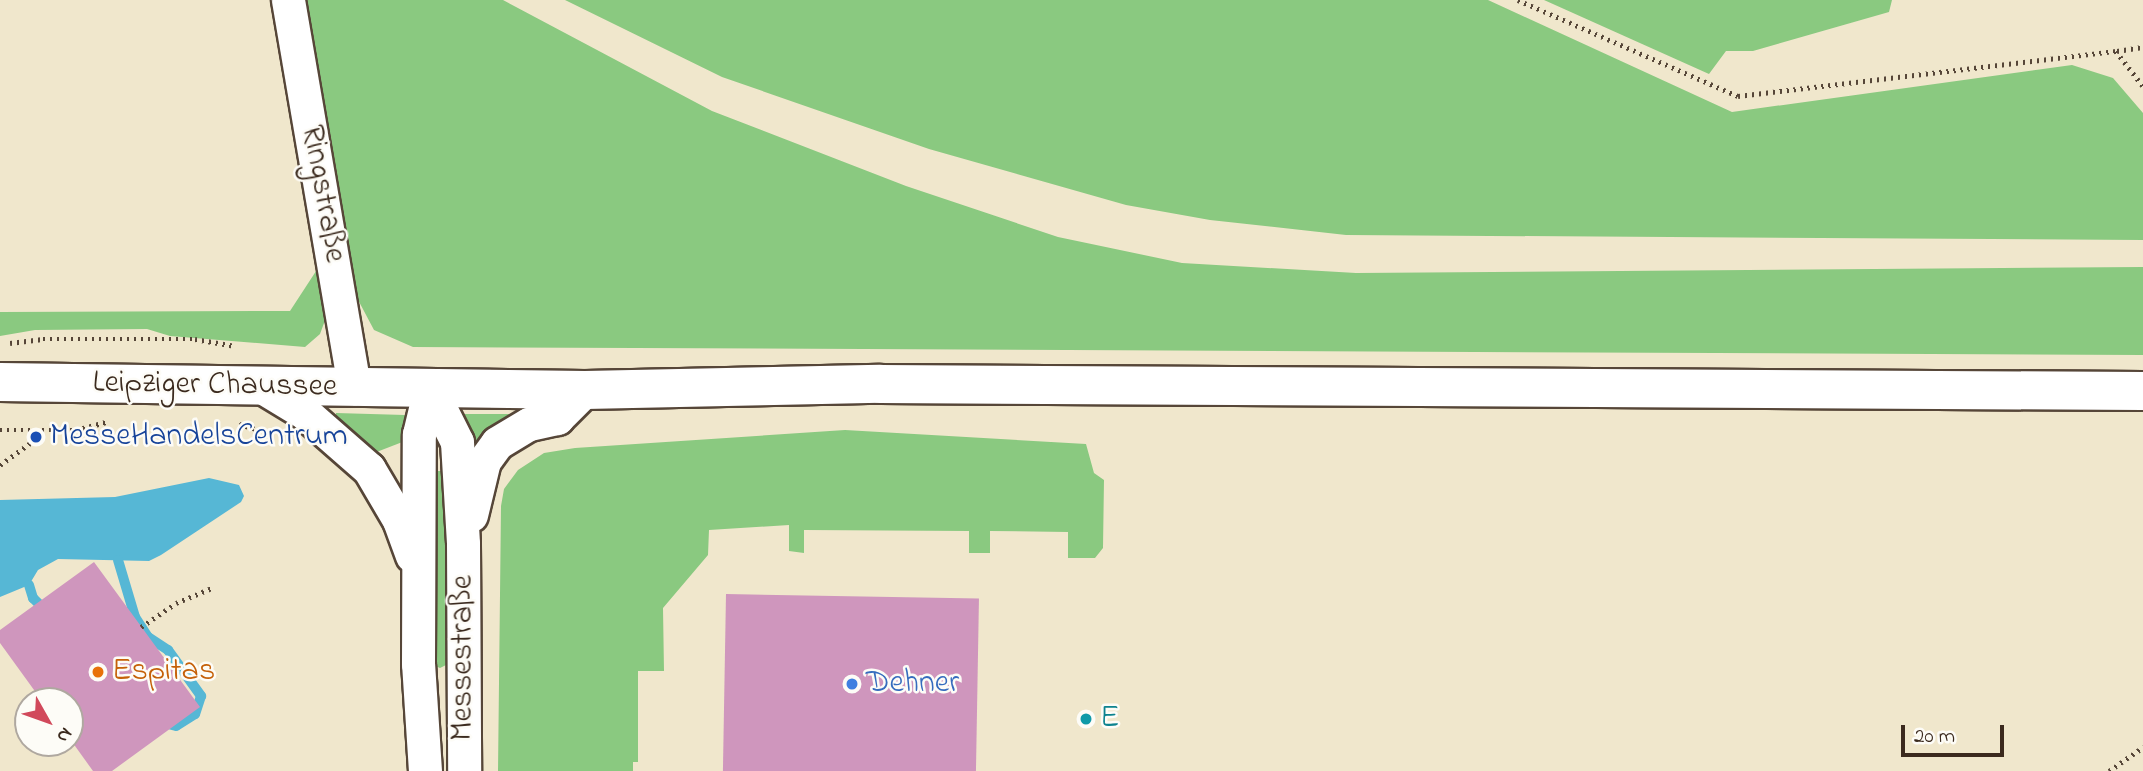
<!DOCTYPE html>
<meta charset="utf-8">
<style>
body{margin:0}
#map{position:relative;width:2143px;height:771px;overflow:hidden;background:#f0e7cc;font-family:"Indie Flower",sans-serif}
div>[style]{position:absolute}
.green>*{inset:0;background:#8ac980}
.water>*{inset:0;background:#56b7d5}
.stream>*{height:10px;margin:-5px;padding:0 5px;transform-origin:5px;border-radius:5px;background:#56b7d5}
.building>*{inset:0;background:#cf96bd;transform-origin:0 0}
.path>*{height:4.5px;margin-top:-2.25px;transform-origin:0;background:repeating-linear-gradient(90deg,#564638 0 2px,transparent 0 7px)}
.roads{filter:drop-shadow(2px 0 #564638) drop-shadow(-2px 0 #564638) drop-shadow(0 2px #564638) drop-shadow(0 -2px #564638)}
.minor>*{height:33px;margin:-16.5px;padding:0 16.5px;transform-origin:16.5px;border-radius:16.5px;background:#fff}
.primary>*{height:38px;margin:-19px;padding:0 19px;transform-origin:19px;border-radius:19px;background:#fff}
.dots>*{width:19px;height:19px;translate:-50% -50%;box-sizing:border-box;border:4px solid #fdfcf7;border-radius:50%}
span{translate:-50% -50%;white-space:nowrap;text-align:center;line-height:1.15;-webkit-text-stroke:5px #fdfcf7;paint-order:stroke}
.street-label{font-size:32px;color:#3b2a1e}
.transit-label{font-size:32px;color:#164399}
.left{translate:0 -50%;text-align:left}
.food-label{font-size:32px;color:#c56008}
.shop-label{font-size:32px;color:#366cbe}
.culture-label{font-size:32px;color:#0d838f}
.north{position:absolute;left:14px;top:687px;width:70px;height:70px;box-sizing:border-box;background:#fdfcf7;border:2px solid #afa8a0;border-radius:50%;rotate:130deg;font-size:19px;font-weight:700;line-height:28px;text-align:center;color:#3b2a1e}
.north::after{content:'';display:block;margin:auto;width:24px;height:32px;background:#d1495b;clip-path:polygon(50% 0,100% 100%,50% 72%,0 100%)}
.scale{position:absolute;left:1901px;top:725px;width:103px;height:32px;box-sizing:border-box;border:4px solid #3b2a1e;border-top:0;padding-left:9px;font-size:21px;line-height:24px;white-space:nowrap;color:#3b2a1e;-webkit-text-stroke:5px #fdfcf7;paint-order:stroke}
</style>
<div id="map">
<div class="green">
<i style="clip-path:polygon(304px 0,503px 0,712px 111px,906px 186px,1058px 237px,1182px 263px,1356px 273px,2143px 267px,2143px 355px,413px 347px,374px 330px,356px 296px)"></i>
<i style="clip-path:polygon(565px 0,1488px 0,1732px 112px,2072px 65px,2113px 78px,2143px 113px,2143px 240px,1346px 235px,1210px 220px,1126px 205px,929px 149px,722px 77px)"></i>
<i style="clip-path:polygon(1544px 0,1892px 0,1889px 12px,1753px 51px,1726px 51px,1709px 74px)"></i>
<i style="clip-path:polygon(320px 265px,327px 315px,320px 334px,305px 347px,170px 336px,147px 329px,35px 330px,0 336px,0 312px,290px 311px)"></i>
<i style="clip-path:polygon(336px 413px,405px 415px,405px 441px,374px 453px,336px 422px)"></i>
<i style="clip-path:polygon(464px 414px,521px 414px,480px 441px,464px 442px)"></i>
<i style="clip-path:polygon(845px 430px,1086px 444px,1094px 473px,1104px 480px,1103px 548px,1095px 558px,1068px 558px,1068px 532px,990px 531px,990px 553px,969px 553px,969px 531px,804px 530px,804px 553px,789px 551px,789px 525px,709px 530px,708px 555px,663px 608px,664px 671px,638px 671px,638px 762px,633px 762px,633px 771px,498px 771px,501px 506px,504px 489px,518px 470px,544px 453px,575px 448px)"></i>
<i style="clip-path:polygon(433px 471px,446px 471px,446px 665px,440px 668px,433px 665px)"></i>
</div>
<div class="water">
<i style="clip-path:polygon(209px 478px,239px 485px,244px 496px,241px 502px,161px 555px,149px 561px,58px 559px,38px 570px,29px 585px,0 597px,0 500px,115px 497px)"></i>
</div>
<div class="stream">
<i style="left:118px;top:560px;width:59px;rotate:73.4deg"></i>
<i style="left:135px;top:617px;width:24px;rotate:57deg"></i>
<i style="left:148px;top:637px;width:24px;rotate:33deg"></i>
<i style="left:168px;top:650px;width:57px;rotate:54.3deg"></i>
<i style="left:201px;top:696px;width:19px;rotate:108deg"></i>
<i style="left:195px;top:714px;width:22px;rotate:148deg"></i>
<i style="left:176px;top:726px;width:16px;rotate:-165deg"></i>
<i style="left:29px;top:585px;width:14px;rotate:73deg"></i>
<i style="left:33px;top:598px;width:20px;rotate:45deg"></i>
</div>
<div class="building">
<i style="clip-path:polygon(94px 562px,200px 707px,112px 771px,93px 771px,70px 739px,70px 701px,42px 701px,0 643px,0 630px)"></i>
<i style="left:726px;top:594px;width:253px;height:177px;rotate:1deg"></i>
</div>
<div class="path">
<i style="left:1518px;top:0;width:240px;rotate:23.6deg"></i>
<i style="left:1738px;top:96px;width:381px;rotate:-6.8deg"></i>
<i style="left:2116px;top:51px;width:44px;rotate:52.4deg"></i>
<i style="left:2117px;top:51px;width:26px;rotate:-9deg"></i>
<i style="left:10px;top:343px;width:33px;rotate:-7deg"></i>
<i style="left:43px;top:339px;width:152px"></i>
<i style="left:195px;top:339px;width:41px;rotate:9.9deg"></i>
<i style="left:239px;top:424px;width:26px;rotate:16deg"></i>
<i style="left:0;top:430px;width:76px"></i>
<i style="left:76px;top:430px;width:31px;rotate:-15deg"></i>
<i style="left:0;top:465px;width:39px;rotate:-36deg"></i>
<i style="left:32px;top:442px;width:12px;rotate:-81deg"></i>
<i style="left:141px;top:627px;width:42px;rotate:-34.4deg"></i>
<i style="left:176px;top:603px;width:41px;rotate:-22.8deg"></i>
<i style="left:2109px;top:771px;width:42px;rotate:-35.2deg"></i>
</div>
<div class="roads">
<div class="minor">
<i style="left:288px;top:0;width:394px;rotate:80.3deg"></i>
<i style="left:262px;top:387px;width:50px;rotate:31.2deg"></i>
<i style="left:305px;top:413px;width:85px;rotate:41.2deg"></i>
<i style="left:369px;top:469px;width:59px;rotate:59.5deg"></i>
<i style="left:399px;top:520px;width:38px;rotate:70deg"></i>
<i style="left:430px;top:388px;width:60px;rotate:63.4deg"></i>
<i style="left:457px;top:442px;width:102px;rotate:86.6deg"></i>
<i style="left:463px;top:544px;width:227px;rotate:89.7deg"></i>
<i style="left:471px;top:515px;width:56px;rotate:-76.5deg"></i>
<i style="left:484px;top:461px;width:22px;rotate:-54deg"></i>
<i style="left:497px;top:443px;width:37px;rotate:-31deg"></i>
<i style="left:529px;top:424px;width:29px;rotate:-12deg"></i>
<i style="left:557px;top:418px;width:40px;rotate:-45deg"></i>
<i style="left:425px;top:771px;width:107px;rotate:-93.7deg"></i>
<i style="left:418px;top:664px;width:230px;rotate:-89.8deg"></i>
<i style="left:419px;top:434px;width:47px;rotate:-76.6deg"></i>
</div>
<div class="primary">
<i style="left:0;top:382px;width:585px;rotate:0.78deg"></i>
<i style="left:585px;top:390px;width:295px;rotate:-1.2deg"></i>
<i style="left:880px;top:384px;width:1263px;rotate:0.32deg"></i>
</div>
</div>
<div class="dots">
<i style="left:36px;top:437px;background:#1a4fb4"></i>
<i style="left:98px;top:672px;background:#e8710a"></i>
<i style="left:852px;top:684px;background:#3f7fe0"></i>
<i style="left:1086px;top:719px;background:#0f9aa8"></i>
</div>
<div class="street-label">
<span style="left:322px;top:194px;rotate:80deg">Ringstraße</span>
<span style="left:215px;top:386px;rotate:1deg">Leipziger Chaussee</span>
<span style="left:464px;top:658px;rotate:-90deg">Messestraße</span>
</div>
<div class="transit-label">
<span class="left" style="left:50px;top:437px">MesseHandelsCentrum</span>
</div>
<div class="food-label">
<span class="left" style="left:112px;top:672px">Espitas</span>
</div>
<div class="shop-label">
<span class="left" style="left:866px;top:684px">Dehner</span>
</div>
<div class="culture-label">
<span class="left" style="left:1100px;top:719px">E</span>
</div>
<div class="north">N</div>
<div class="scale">20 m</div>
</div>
